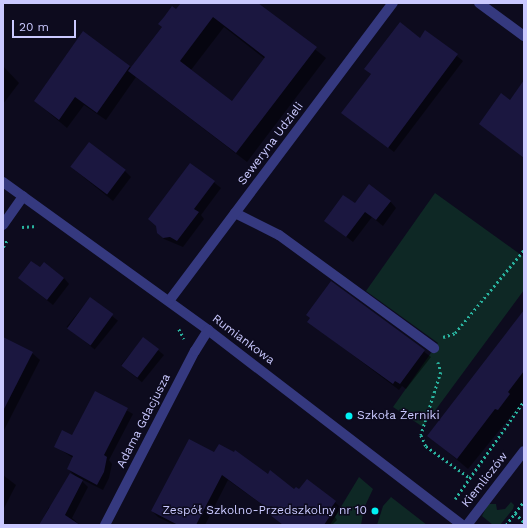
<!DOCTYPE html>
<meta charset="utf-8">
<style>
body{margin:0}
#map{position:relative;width:527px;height:528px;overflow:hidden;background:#0d0b1e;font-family:"Work Sans",sans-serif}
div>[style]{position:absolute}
.green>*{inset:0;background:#0e2825}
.shadow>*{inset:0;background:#0007;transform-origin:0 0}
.building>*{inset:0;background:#1b1740;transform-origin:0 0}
.path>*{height:2.5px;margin-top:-1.25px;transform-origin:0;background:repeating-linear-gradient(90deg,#29b29e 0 2px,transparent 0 5px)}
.minor>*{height:10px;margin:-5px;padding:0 5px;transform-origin:5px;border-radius:5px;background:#35397f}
.dots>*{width:11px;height:11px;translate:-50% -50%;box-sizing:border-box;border:2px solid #0d0b1e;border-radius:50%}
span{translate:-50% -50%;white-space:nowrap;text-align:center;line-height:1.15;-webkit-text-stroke:3px #0d0b1e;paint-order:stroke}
.street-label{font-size:12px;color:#cac9ff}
.poi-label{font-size:12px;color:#cac9ff}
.left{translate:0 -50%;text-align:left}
.right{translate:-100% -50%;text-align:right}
.frame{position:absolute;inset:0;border:4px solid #cac9ff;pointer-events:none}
.scale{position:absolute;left:12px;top:20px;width:64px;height:18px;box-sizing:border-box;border:2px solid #cac9ff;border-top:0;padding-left:5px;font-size:12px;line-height:14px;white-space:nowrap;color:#cac9ff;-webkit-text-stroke:3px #0d0b1e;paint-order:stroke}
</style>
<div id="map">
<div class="green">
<i style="clip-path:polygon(435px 193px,524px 257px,524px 290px,423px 427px,393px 407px,438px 343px,366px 291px)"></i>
<i style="clip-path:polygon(359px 477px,373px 489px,364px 508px,361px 525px,330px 525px)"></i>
<i style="clip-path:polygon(391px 497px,427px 525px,377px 525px,383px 506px)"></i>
<i style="clip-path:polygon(511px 502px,514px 505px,513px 509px,500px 525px,493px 525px,482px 516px,488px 504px,496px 504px,497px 510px,505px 509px)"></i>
</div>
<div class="shadow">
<i style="clip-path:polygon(evenodd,182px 3px,257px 3px,326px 58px,247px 162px,136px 77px,106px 120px,84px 105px,67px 128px,35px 101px,129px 66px,131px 68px,182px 3px,224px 27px,265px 59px,233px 102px,191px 70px,224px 27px)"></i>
<i style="clip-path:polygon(426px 31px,463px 61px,394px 152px,343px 113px,372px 75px,366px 69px,420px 39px)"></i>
<i style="clip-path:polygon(3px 66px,19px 83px,3px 104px)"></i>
<i style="clip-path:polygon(524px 82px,524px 158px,480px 124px,510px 102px)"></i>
<i style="clip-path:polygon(191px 164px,221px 188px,201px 215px,204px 219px,183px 247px,164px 239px,158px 233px)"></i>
<i style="clip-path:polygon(71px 167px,125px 171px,131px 177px,113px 201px)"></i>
<i style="clip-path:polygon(390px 201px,396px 208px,383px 226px,372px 217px,353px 242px,326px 221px,355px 205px)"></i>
<i style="clip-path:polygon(40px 269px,64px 278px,69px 284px,53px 305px,19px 278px)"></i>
<i style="clip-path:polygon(331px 282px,431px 357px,406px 389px,402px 386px,399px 390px,309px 322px)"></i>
<i style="left:90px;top:298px;width:36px;height:37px;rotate:39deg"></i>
<i style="clip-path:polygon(524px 311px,524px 400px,468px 469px,429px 436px)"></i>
<i style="clip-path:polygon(3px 338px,32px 353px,40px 360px,3px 432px)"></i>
<i style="left:143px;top:338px;width:27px;height:35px;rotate:39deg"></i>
<i style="clip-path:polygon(95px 392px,133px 414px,109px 460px,112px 464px,109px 478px,103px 490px,79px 478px,88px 487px,72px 518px,80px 525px,40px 525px,49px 507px,52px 508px,76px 477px,68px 469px,73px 458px,55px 446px,72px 437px)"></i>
<i style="clip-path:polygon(214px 454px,268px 475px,295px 491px,335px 502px,341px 508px,335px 517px,337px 520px,332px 525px,283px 525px,267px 511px,268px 509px,228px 480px,205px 525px,174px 525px,158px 517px,152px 511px)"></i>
<i style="clip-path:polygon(3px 475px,16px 485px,3px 510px)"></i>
</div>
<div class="building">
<i style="clip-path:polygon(evenodd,181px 3px,258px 3px,317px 47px,236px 153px,128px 71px,162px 27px,158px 24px,164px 17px,172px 6px,176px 9px,181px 3px,213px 17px,265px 57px,232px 101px,180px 61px,213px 17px)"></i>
<i style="clip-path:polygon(400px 22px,420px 38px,425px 30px,458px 54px,388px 148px,341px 113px,371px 74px,364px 69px)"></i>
<i style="clip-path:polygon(83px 31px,130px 66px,97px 113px,75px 97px,59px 120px,34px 101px)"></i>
<i style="clip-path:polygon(524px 80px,524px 158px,479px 124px,501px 93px,510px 100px)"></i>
<i style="left:89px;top:142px;width:46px;height:31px;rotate:37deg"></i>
<i style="clip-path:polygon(190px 163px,215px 181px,194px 209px,199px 212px,177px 241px,170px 237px,163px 238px,157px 233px,156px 226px,148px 219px)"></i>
<i style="clip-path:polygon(369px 184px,391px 201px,376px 220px,365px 212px,346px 237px,324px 221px,343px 195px,355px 203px)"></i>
<i style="clip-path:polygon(31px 261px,40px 267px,44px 262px,64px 278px,47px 300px,18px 278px)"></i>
<i style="clip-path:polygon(331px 281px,425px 350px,400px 384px,395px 381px,393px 384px,307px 322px,310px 318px,306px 315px)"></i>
<i style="left:90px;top:297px;width:29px;height:39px;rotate:36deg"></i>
<i style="clip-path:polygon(524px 310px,524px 371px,508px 392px,510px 394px,498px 410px,495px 409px,457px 459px,427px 436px)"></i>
<i style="clip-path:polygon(3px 337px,33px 352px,3px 411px)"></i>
<i style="left:143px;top:337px;width:20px;height:36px;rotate:37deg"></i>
<i style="clip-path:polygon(95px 391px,128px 408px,104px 455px,107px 457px,104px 472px,97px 485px,67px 469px,73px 456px,54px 447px,62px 430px,72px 435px)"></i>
<i style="clip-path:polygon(189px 439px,214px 452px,219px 444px,234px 452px,235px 450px,268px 474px,270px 470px,294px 489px,296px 487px,299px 489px,307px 479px,336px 501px,329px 511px,332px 513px,324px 525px,283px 525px,265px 511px,267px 508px,222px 475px,196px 525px,178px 525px,151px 511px)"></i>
<i style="clip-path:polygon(70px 473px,83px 480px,65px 515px,80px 525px,39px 525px)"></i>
</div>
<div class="path">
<i style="left:22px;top:227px;width:15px;rotate:-4deg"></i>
<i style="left:3px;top:247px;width:8px;rotate:-60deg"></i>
<i style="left:179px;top:329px;width:11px;rotate:63deg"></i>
<i style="left:443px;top:337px;width:13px;rotate:-18deg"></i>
<i style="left:455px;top:333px;width:108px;rotate:-50.3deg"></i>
<i style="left:438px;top:362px;width:10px;rotate:73deg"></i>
<i style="left:441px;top:372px;width:66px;rotate:107.6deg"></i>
<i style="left:421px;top:435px;width:12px;rotate:66deg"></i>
<i style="left:426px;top:446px;width:54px;rotate:36deg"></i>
<i style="left:455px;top:499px;width:120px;rotate:-54.9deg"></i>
<i style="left:515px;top:513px;width:13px;rotate:45deg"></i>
<i style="left:506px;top:525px;width:30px;rotate:-53deg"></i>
</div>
<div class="minor">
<i style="left:479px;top:3px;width:56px;rotate:36.3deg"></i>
<i style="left:3px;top:182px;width:253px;rotate:35.8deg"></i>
<i style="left:208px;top:330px;width:320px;rotate:37.5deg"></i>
<i style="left:235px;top:213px;width:49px;rotate:26.6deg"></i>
<i style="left:279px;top:235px;width:192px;rotate:36.1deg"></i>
<i style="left:3px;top:225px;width:35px;rotate:-55deg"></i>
<i style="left:169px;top:301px;width:373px;rotate:-53.1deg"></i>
<i style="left:105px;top:525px;width:196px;rotate:-62.7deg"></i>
<i style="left:195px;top:351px;width:25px;rotate:-58deg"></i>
<i style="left:467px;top:525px;width:93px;rotate:-52.4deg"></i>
</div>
<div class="dots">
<i style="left:349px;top:416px;background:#00f1f4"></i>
<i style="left:375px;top:511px;background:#00f1f4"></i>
</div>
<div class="street-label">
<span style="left:271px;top:144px;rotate:-53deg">Seweryna Udzieli</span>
<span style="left:243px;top:340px;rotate:37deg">Rumiankowa</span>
<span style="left:144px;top:421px;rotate:-63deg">Adama Gdacjusza</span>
<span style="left:485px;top:480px;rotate:-52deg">Kiemliczów</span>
</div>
<div class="poi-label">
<span class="left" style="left:357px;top:416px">Szkoła Żerniki</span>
<span class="right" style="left:367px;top:511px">Zespół Szkolno-Przedszkolny nr 10</span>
</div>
<div class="frame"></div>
<div class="scale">20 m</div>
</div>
